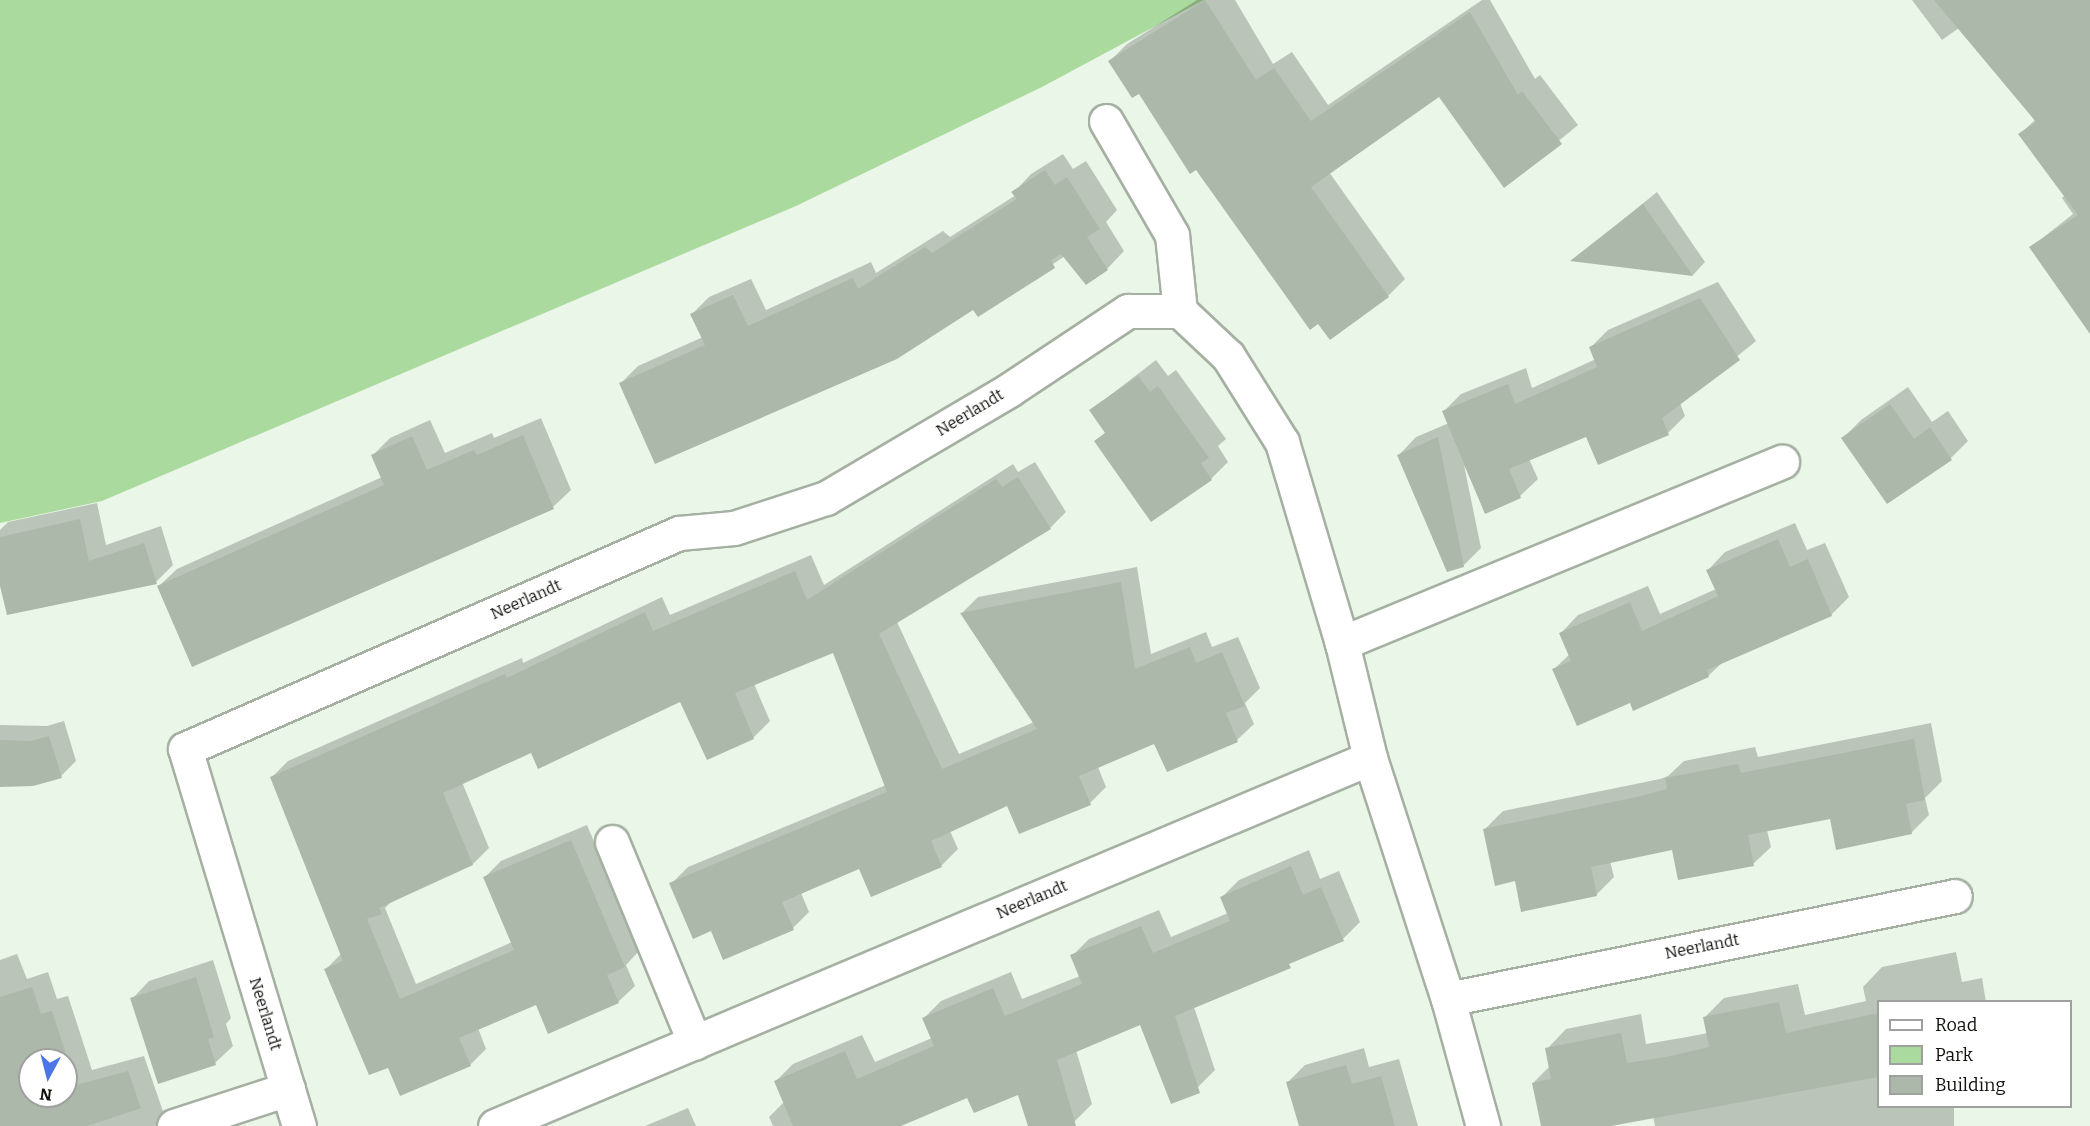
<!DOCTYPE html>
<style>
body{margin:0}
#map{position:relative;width:2090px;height:1126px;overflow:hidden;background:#eaf6e7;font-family:Bitter,serif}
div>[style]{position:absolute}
.green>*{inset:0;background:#abda9e}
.shadow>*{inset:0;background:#0003}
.building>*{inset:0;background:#acb8a9}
.roads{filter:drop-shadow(2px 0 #a5b0a2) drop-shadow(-2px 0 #a5b0a2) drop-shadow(0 2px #a5b0a2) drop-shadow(0 -2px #a5b0a2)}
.minor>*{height:33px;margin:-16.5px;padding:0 16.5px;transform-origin:16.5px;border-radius:16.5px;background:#fff}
span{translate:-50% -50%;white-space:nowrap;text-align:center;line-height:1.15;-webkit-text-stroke:4.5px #fff;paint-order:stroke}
.street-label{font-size:16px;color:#0f130e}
.legend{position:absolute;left:1877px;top:1000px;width:195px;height:108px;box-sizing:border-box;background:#fff;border:2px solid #9fa19f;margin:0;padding:8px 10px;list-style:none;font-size:18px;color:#0f130e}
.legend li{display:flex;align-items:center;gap:12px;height:30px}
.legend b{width:30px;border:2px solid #9fa19f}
.north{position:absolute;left:18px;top:1048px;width:60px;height:60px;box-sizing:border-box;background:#fff;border:2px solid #9fa19f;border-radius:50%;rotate:187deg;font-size:16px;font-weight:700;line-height:24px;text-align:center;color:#0f130e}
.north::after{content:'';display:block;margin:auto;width:21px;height:27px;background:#4a76e8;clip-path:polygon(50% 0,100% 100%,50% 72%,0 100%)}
</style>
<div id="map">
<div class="green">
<i style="clip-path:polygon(0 0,1204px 0,1042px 87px,796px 206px,102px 501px,0 523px)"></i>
</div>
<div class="shadow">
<i style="clip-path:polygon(1197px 0,1235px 0,1273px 64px,1292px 52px,1328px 105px,1482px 0,1490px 0,1535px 79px,1540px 75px,1578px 125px,1504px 186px,1439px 94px,1329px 172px,1405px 279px,1388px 296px,1197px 168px,1139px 92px,1110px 61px,1127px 44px)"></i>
<i style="clip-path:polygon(1912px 0,2090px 0,2090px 331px,2031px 247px,2073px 214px,2062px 198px,2065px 195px,2020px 134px,2036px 119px,1959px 28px,1942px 40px)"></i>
<i style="clip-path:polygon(1063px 154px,1073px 169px,1086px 161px,1117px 210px,1106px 222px,1124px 251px,1107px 269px,1065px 256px,978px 315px,973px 308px,621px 383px,638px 366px,703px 337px,692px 314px,709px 297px,751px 279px,766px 310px,871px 262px,876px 273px,943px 231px,950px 237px,1016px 195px,1014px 192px,1031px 174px)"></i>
<i style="clip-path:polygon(1657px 192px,1705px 262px,1693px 275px,1573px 260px)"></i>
<i style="clip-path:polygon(1718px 282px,1756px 341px,1680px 403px,1685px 416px,1668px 433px,1586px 435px,1529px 459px,1538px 479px,1520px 496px,1485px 512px,1464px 465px,1481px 548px,1463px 566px,1399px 455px,1416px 437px,1449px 423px,1444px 411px,1461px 394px,1526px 368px,1532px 388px,1596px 359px,1591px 347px,1608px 330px)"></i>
<i style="clip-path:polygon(1156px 360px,1168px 376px,1176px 370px,1226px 439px,1218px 446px,1228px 462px,1211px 479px,1096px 441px,1106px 432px,1091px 410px)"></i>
<i style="clip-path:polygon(1908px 387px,1932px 422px,1948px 411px,1968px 441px,1951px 458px,1843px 438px,1861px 420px)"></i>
<i style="clip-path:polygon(541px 418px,571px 490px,553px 507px,193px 665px,159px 586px,177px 569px,382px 477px,373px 455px,390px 438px,430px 420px,445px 453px,492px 433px,494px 438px)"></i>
<i style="clip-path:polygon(1035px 462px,1066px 512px,1050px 528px,897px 622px,959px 754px,1034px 722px,962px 613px,978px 597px,1137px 567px,1151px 654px,1206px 632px,1212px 647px,1238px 637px,1260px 688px,1245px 703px,1254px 724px,1237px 740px,1168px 770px,1155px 742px,1098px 767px,1106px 787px,1090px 803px,1008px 804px,950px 831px,958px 849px,941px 866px,860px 867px,801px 893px,809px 912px,793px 928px,711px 929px,671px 884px,688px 867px,886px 785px,834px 651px,754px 684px,770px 721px,753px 738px,681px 700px,532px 751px,462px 782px,489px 848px,473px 864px,394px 899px,385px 908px,416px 984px,512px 942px,485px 877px,501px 861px,587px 825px,640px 950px,626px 965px,635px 986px,618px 1002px,536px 1003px,478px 1028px,486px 1049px,470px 1065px,388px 1066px,326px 969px,341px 954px,272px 777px,288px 761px,522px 658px,523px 663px,662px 597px,670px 615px,811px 555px,824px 585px,1013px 464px,1018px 472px)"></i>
<i style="clip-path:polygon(97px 503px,106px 545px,161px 526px,173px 565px,156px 582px,0 579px,0 530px,8px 522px)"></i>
<i style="clip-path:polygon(1795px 523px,1807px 550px,1825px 543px,1849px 597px,1831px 615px,1723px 662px,1708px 676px,1631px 701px,1554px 669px,1570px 654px,1561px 633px,1578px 615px,1648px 586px,1660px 614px,1716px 589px,1708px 570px,1725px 552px)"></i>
<i style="clip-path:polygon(64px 721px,76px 761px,61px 776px,0 785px,0 725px,47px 726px)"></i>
<i style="clip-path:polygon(1931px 723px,1942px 781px,1925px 798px,1929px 815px,1911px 833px,1831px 817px,1767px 830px,1771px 847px,1753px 864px,1673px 848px,1610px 861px,1614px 877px,1596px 895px,1516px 880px,1485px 829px,1503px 811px,1660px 779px,1668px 776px,1684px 761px,1755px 747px,1758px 757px)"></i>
<i style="clip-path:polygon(1309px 850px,1320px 879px,1339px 871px,1360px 922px,1343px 939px,1194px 1007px,1215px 1070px,1198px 1087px,1140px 1023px,1076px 1050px,1092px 1104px,1075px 1121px,1060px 1126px,1030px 1126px,1019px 1093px,968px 1096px,897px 1126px,773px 1126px,769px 1117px,784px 1102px,776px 1081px,793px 1064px,862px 1035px,875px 1062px,932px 1038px,924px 1018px,941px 1001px,1011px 972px,1022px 999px,1080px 976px,1072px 956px,1089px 939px,1159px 910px,1171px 937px,1228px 913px,1222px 897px,1239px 880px)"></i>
<i style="clip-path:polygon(1956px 952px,1962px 982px,1982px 978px,1986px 1002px,1878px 1002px,1878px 1106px,1954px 1106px,1954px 1126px,1655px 1126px,1653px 1116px,1603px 1126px,1542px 1126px,1533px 1083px,1550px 1066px,1547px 1049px,1566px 1029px,1641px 1014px,1646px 1044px,1687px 1037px,1708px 1033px,1705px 1017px,1724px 998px,1798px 984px,1805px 1015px,1866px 1001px,1863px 987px,1882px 967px)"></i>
<i style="clip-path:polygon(evenodd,17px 954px,27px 979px,48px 972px,57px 999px,68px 996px,92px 1070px,144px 1056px,168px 1126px,0 1126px,0 960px,17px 954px,30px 1060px,66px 1060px,66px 1096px,30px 1096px,30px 1060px)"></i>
<i style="clip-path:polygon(213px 960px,231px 1018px,226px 1024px,233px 1046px,215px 1063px,132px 999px,149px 981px)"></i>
<i style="clip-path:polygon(1364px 1048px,1369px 1067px,1399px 1059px,1418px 1126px,1300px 1126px,1288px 1082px,1305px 1065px)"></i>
<i style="clip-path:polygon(688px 1108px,696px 1126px,645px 1126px)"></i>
</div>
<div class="building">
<i style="clip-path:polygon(1205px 0,1256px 80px,1274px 68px,1311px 121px,1470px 12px,1518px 95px,1522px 91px,1562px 144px,1504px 188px,1439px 97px,1311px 187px,1389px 297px,1330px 340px,1318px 324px,1310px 330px,1196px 170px,1190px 174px,1139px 94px,1132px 98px,1108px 61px)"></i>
<i style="clip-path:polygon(1934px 0,2090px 0,2090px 334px,2029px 247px,2078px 215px,2018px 134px,2036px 122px)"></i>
<i style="clip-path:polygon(1045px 170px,1055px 185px,1067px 177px,1100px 229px,1087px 237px,1108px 270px,1086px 285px,1061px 254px,1051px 260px,1055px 268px,978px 317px,973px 310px,897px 359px,655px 464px,619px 383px,705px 345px,690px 314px,733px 295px,748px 326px,853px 278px,858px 289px,925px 247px,932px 253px,1017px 199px,1011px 192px)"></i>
<i style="clip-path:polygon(1643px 204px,1693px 276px,1570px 261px)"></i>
<i style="clip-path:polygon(1700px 298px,1740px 360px,1662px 418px,1669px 435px,1598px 465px,1586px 437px,1509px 469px,1521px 498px,1485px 514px,1442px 411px,1508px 384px,1515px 404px,1597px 367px,1589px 347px)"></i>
<i style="clip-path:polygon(1138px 376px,1150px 392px,1158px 386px,1209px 458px,1201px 463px,1212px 480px,1151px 522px,1094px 441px,1105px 433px,1089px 410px)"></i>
<i style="clip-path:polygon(1890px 404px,1914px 439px,1930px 427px,1952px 460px,1887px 504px,1841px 438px)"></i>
<i style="clip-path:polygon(523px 435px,554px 509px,192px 667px,157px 586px,384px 485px,371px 455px,412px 436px,427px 470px,474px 450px,477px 455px)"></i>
<i style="clip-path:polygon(1438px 437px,1464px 567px,1447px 572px,1397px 455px)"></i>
<i style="clip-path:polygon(1018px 477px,1051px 529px,879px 634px,942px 769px,1037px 729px,960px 613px,1121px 582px,1135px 669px,1190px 647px,1196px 663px,1222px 652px,1245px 706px,1226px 713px,1238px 742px,1167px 772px,1154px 744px,1079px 776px,1091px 805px,1019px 834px,1007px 806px,931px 841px,942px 867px,871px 897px,859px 869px,782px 902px,794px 930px,723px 960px,711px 931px,693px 939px,669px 883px,887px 792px,833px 653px,735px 693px,754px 739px,707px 760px,680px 702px,538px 769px,531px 753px,443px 793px,473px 865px,379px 908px,382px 914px,367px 919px,400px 999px,514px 950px,483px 877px,571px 840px,625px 967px,607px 975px,619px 1003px,548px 1034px,536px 1005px,459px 1038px,471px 1066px,400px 1096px,388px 1068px,369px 1075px,324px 969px,343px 961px,270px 777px,505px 674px,507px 678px,645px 612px,653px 631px,795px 571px,807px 600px,996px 479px,1002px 487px)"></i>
<i style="clip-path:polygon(80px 519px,89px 561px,144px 543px,157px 584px,7px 615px,0 586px,0 537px)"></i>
<i style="clip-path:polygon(1778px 539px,1790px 567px,1808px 559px,1832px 616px,1707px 670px,1709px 677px,1633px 711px,1630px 703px,1577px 726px,1552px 669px,1571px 661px,1559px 633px,1630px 602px,1642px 631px,1718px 596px,1706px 570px)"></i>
<i style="clip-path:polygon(49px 736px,62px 778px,33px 786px,0 787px,0 740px,31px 741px)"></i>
<i style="clip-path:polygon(1914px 739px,1925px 800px,1906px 804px,1912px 834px,1836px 850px,1830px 819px,1748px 835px,1754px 866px,1678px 880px,1672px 850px,1591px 867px,1597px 896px,1521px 912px,1515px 881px,1495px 886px,1483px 829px,1641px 796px,1667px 789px,1665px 778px,1738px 764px,1741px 773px)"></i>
<i style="clip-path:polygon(1291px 866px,1303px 895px,1321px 887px,1344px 941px,1289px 964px,1291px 968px,1175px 1016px,1200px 1093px,1171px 1104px,1140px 1025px,1057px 1060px,1076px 1126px,1028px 1126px,1018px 1095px,974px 1113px,967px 1098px,901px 1126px,793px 1126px,774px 1081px,845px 1051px,857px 1079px,934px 1046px,922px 1018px,993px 988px,1005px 1016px,1082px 984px,1070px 955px,1141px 926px,1153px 953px,1230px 921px,1220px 897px)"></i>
<i style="clip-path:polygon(196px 977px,214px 1037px,208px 1039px,216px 1065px,158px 1084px,130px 998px)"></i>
<i style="clip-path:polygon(evenodd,32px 987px,41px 1014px,52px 1011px,76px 1085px,128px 1071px,141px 1108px,87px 1126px,0 1126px,0 997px,32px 987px,30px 1060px,66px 1060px,66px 1096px,30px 1096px,30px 1060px)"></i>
<i style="clip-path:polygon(1779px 1002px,1786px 1033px,1878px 1013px,1878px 1077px,1611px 1126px,1541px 1126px,1532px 1083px,1551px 1079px,1545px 1048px,1621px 1033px,1627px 1063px,1666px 1057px,1709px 1047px,1703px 1017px)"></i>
<i style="clip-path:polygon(1346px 1065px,1352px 1084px,1381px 1076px,1395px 1126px,1299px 1126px,1286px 1082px)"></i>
</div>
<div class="roads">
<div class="minor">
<i style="left:1106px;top:121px;width:132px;rotate:59.9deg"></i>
<i style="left:1172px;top:235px;width:76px;rotate:84deg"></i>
<i style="left:1342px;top:643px;width:476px;rotate:-22.4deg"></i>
<i style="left:612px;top:842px;width:217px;rotate:67.6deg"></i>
<i style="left:1448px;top:999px;width:517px;rotate:-11.48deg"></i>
<i style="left:174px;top:1126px;width:120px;rotate:-18deg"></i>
<i style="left:299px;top:1126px;width:394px;rotate:-106.8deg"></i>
<i style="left:185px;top:749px;width:539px;rotate:-23.62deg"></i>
<i style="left:679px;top:533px;width:55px;rotate:-5.2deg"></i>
<i style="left:734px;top:528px;width:97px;rotate:-18.1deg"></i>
<i style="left:826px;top:498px;width:212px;rotate:-30.5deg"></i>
<i style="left:1009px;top:390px;width:143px;rotate:-33.6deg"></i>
<i style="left:1128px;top:311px;width:52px"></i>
<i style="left:1180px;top:311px;width:66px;rotate:43.2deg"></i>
<i style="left:1228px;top:356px;width:102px;rotate:57.9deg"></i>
<i style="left:1282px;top:442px;width:210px;rotate:73.4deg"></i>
<i style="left:1342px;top:643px;width:118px;rotate:76.3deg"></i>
<i style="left:1370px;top:758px;width:253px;rotate:72.1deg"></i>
<i style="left:1448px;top:999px;width:132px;rotate:74.6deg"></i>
<i style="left:495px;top:1126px;width:949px;rotate:-22.81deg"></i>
</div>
</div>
<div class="street-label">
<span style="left:970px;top:413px;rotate:-31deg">Neerlandt</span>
<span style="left:526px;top:600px;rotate:-24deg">Neerlandt</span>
<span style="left:1032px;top:900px;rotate:-23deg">Neerlandt</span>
<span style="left:1702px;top:947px;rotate:-11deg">Neerlandt</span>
<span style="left:265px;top:1014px;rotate:73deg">Neerlandt</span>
</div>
<ul class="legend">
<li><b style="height:8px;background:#fff"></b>Road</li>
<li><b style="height:16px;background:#abda9e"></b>Park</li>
<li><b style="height:16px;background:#acb8a9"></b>Building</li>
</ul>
<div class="north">N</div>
</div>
